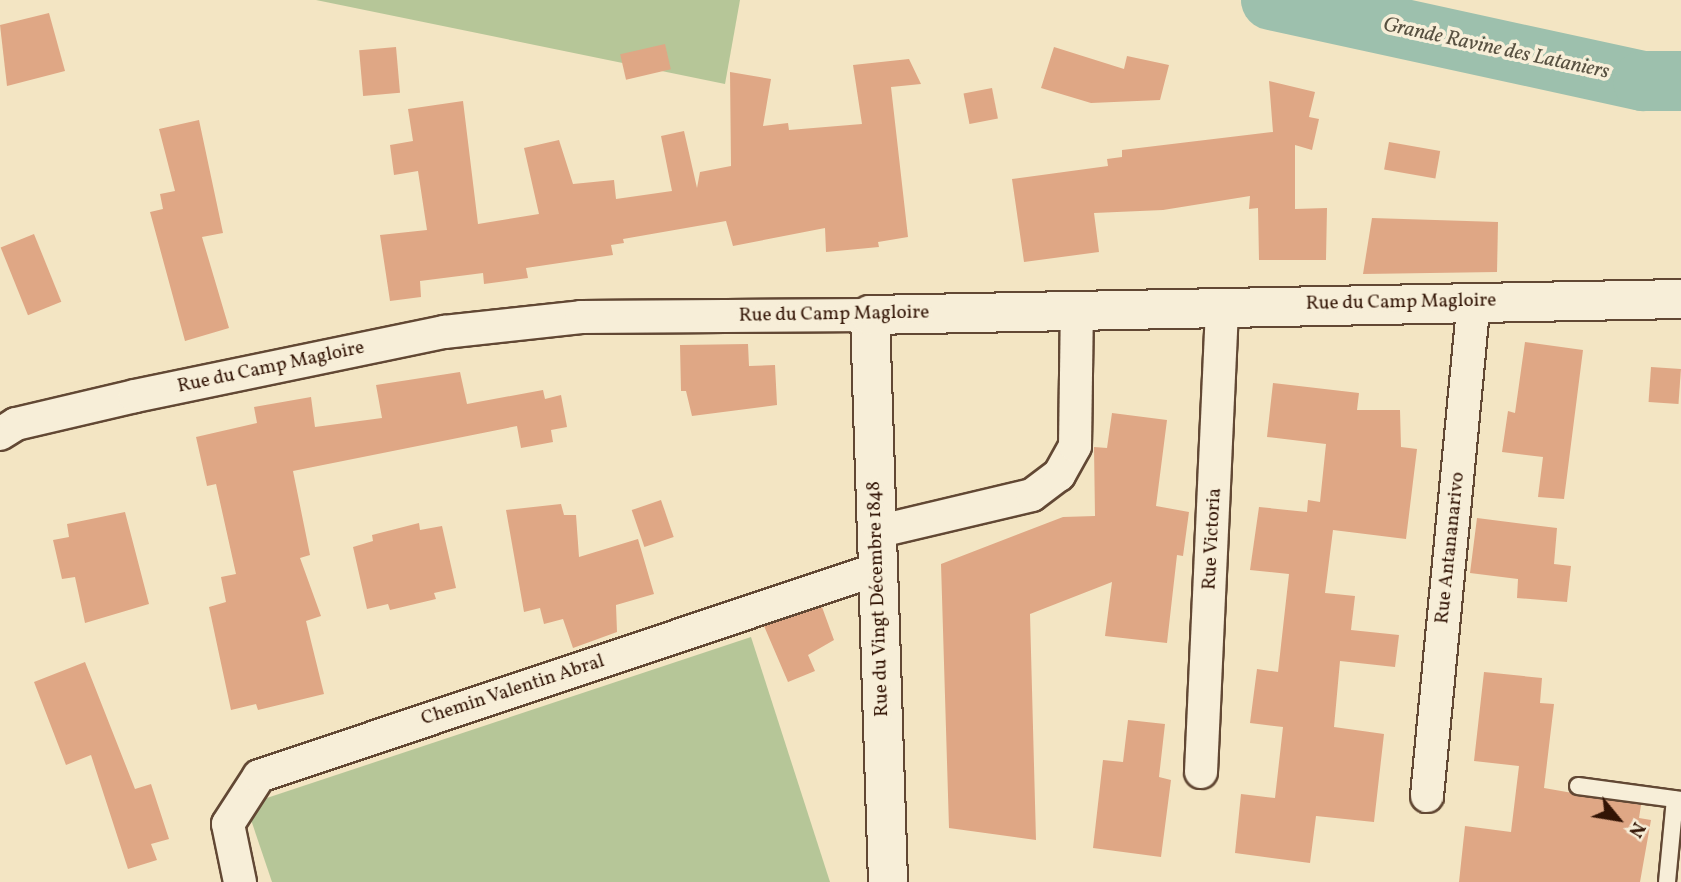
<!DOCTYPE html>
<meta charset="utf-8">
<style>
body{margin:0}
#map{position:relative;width:1681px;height:882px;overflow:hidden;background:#f3e5c3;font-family:Vollkorn,serif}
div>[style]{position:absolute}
.green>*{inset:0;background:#b6c698}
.river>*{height:60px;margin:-30px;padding:0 30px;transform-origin:30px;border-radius:30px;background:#9dc0ad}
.building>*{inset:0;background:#dfa785;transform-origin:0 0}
.roads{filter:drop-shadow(2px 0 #624834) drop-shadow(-2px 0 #624834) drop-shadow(0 2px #624834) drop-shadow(0 -2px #624834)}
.lane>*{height:16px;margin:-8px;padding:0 8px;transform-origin:8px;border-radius:8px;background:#f7eed8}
.street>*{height:32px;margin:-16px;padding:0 16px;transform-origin:16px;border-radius:16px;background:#f7eed8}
.secondary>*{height:38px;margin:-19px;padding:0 19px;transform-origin:19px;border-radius:19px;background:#f7eed8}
span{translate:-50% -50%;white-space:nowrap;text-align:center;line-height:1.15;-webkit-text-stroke:7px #f7eed8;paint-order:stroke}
.street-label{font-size:19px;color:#321405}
.water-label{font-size:21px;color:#575040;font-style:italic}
.north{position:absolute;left:1583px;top:784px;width:70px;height:70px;-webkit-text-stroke:5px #f7eed8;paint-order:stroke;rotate:120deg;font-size:19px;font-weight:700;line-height:28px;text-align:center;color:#321405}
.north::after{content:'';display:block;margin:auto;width:24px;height:32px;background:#321405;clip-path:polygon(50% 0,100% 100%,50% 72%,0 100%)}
</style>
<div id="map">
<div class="green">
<i style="clip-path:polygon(316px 0,740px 0,725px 84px)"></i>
<i style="clip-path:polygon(751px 637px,830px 882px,272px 882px,246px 805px)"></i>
</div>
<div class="river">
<i style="left:1271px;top:0;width:381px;rotate:12.3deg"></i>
<i style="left:1643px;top:81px;width:38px"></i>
</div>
<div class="building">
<i style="clip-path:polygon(49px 13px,65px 71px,7px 86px,0 25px)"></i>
<i style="left:665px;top:44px;width:26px;height:46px;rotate:77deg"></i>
<i style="left:396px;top:47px;width:46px;height:37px;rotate:85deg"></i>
<i style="clip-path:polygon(1054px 47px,1124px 69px,1127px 56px,1169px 65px,1160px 100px,1091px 103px,1041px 88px)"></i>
<i style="clip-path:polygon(909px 59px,921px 84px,891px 87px,908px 237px,878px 242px,879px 247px,826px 252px,825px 228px,733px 246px,726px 221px,623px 239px,624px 243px,611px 245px,613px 255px,526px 268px,528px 278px,484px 284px,483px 273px,420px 281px,421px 297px,390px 301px,380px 235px,427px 230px,418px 171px,394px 175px,390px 145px,413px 141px,408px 109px,463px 101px,478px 224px,539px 214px,524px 148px,559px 140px,573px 184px,614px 180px,616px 199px,672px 191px,661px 136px,684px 131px,697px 188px,700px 172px,731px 166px,730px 72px,771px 79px,763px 126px,788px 123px,789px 130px,862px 124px,853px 65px)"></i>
<i style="clip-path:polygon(1269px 81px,1315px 92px,1309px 117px,1319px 119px,1312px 150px,1295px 145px,1295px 209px,1327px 208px,1326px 260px,1259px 260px,1258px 208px,1249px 209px,1250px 196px,1163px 210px,1094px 213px,1099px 252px,1024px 262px,1012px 179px,1108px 166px,1107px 159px,1122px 157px,1122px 150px,1273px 132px)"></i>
<i style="left:992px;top:88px;width:31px;height:29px;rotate:79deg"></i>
<i style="clip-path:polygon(199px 120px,223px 233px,202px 237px,229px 328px,185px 341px,150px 212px,163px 209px,160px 194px,175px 191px,159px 129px)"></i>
<i style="left:1389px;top:142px;width:52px;height:28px;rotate:10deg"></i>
<i style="clip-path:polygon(1372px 218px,1498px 222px,1497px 272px,1363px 274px)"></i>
<i style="left:34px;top:234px;width:73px;height:36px;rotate:68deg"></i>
<i style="clip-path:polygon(1525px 342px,1583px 350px,1564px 499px,1538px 497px,1543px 457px,1502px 452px,1508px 411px,1515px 413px)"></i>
<i style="clip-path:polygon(748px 344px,749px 366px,775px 365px,777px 405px,692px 416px,686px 391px,681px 391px,680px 345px)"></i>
<i style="left:1651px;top:367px;width:30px;height:35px;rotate:4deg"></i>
<i style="clip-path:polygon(460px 372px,467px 404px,543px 390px,545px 399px,561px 395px,567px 427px,551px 430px,553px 442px,521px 448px,517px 426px,293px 471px,310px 555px,300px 558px,321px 616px,306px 621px,324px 694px,258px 710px,256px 704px,231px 710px,209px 607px,226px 602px,221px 577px,236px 574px,216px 484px,207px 486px,196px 437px,257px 423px,254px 407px,311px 397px,315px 427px,382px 418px,376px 385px)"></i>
<i style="clip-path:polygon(1273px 383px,1359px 393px,1357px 410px,1400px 410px,1401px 447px,1417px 449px,1406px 539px,1333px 530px,1325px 593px,1355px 596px,1351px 630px,1399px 635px,1395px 667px,1340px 661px,1334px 727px,1384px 734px,1374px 822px,1316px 816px,1310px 863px,1235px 853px,1241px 794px,1275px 798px,1283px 727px,1250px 723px,1257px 669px,1278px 672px,1289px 574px,1250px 570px,1259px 507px,1307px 512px,1308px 500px,1320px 502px,1326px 444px,1267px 437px)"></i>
<i style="clip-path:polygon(1112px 413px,1167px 420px,1156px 506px,1189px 512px,1183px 556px,1177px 555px,1167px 643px,1105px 636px,1112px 582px,1030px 614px,1036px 840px,949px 828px,941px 564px,1063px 517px,1095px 516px,1094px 447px,1107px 448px)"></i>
<i style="left:661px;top:500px;width:39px;height:31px;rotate:71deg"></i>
<i style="clip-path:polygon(561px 504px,564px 515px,576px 515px,579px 557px,638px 539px,654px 594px,616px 605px,617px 632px,573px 648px,563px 619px,544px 624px,540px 608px,524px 612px,506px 510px)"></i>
<i style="clip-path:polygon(125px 512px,149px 604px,85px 623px,75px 577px,62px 579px,53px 540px,69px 537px,67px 524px)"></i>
<i style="clip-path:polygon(1477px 518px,1557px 528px,1554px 564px,1571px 566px,1567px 602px,1517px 598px,1518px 579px,1470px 573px)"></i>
<i style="clip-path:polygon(419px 523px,420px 530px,442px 526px,456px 588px,434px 593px,436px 599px,390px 610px,388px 604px,367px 609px,353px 547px,373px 541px,372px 535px)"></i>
<i style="clip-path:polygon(822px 607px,834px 640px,808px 655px,815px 671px,788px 682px,764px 626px)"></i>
<i style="clip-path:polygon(85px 662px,135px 789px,151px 784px,169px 839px,151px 844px,157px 860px,128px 869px,91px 755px,66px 765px,34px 682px)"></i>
<i style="clip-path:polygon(1484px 672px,1542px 678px,1540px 703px,1554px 704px,1544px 788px,1641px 805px,1639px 818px,1651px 820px,1640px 882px,1459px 882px,1465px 826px,1511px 832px,1519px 766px,1474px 761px)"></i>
<i style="clip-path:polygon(1128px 720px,1165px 724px,1159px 777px,1171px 780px,1161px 857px,1093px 848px,1103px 760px,1123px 762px)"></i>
</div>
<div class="roads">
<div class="lane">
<i style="left:1578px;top:786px;width:104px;rotate:7.7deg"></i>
<i style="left:1667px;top:882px;width:83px;rotate:-84.5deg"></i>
</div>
<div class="street">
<i style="left:0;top:434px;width:19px;rotate:-32deg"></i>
<i style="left:16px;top:424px;width:122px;rotate:-13.2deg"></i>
<i style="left:135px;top:396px;width:316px;rotate:-11.7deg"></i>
<i style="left:444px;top:332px;width:138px;rotate:-6.2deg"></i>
<i style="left:581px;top:317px;width:289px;rotate:-0.4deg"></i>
<i style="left:876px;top:532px;width:160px;rotate:-13.3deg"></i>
<i style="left:1032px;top:495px;width:34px;rotate:-37deg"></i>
<i style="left:1059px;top:475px;width:33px;rotate:-61deg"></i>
<i style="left:1075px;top:446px;width:136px;rotate:-89.2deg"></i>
<i style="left:1201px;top:772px;width:466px;rotate:-87.4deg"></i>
<i style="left:1427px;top:796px;width:498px;rotate:-84.6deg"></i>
<i style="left:240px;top:882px;width:59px;rotate:-101.7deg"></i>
<i style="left:228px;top:824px;width:57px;rotate:-57.1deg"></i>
<i style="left:259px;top:776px;width:653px;rotate:-18.49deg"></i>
</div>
<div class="secondary">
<i style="left:888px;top:882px;width:567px;rotate:-91.82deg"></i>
<i style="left:870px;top:315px;width:811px;rotate:-1.13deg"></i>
</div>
</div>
<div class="street-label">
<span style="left:1401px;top:303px;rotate:-1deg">Rue du Camp Magloire</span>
<span style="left:834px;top:315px;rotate:-1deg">Rue du Camp Magloire</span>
<span style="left:271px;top:368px;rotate:-12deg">Rue du Camp Magloire</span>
<span style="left:1213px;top:539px;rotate:-87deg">Rue Victoria</span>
<span style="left:1451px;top:548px;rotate:-84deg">Rue Antananarivo</span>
<span style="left:879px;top:599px;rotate:-92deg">Rue du Vingt Décembre 1848</span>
<span style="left:513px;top:691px;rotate:-18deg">Chemin Valentin Abral</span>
</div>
<div class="water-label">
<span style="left:1496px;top:49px;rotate:12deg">Grande Ravine des Lataniers</span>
</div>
<div class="north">N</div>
</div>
